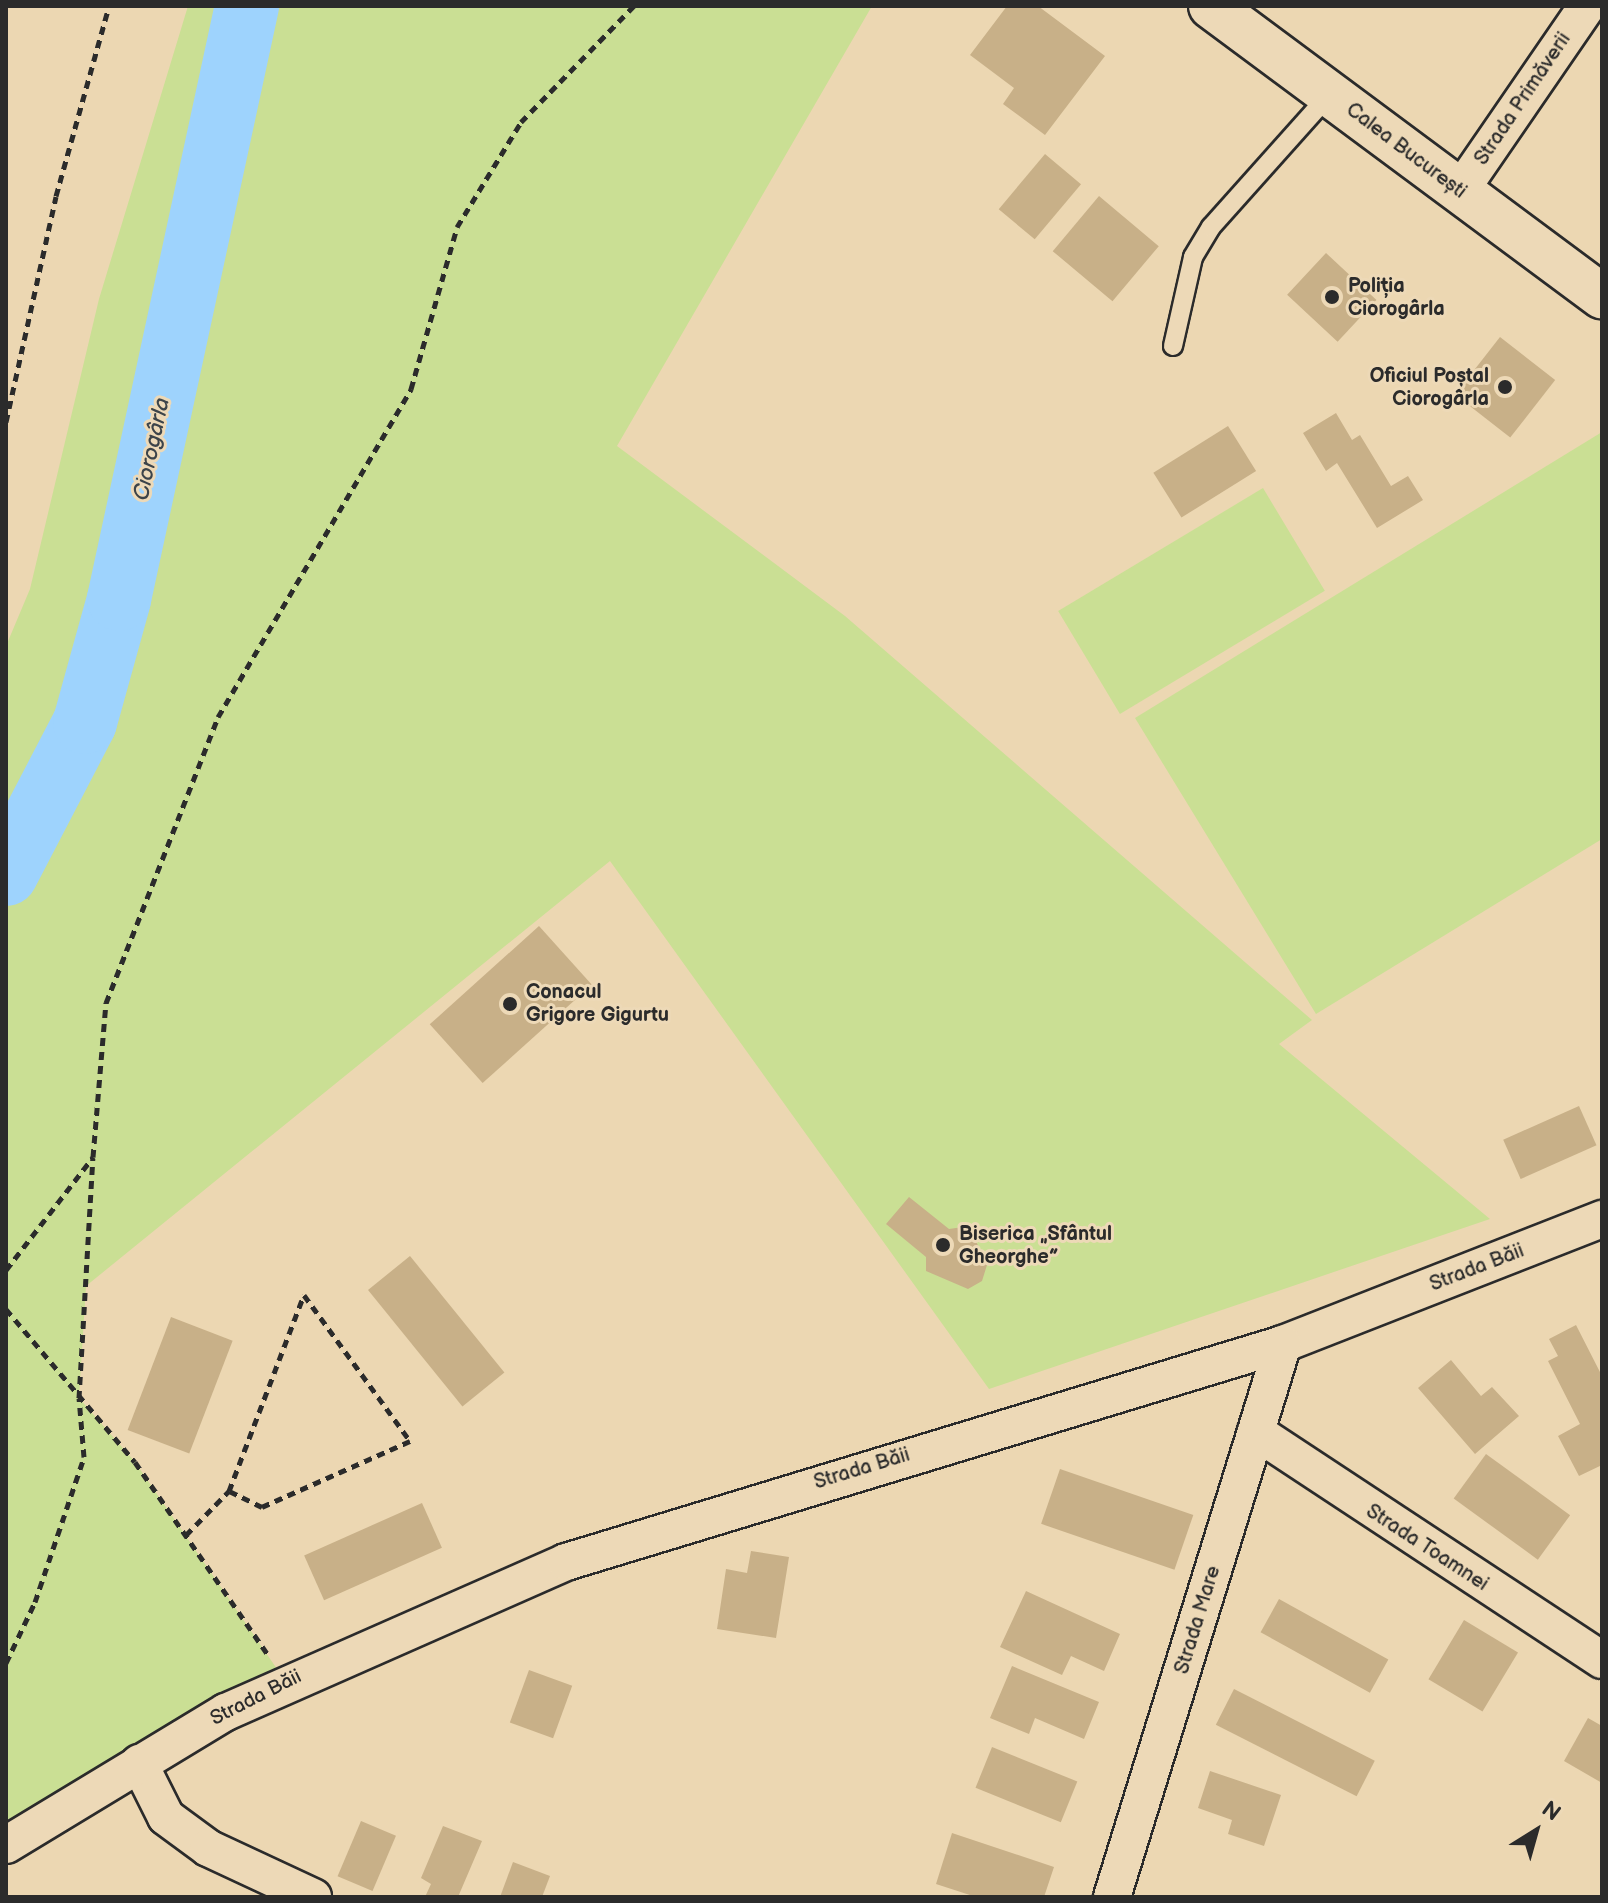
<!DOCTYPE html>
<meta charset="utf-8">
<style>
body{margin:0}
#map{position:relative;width:1608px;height:1903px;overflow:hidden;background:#ecd7b2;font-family:"Balsamiq Sans",sans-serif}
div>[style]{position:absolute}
.green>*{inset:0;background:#cadf94;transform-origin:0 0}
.river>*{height:64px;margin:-32px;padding:0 32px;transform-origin:32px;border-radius:32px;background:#9ed3fd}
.building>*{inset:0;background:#c8b088;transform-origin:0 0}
.path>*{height:5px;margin-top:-2.5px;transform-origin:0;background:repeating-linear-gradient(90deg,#2b2b2b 0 8px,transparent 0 14px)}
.roads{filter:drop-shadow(2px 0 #2b2b2b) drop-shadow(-2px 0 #2b2b2b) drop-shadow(0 2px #2b2b2b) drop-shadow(0 -2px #2b2b2b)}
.service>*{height:18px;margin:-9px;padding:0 9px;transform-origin:9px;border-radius:9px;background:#edd9b7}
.minor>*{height:36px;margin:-18px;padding:0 18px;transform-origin:18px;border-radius:18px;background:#edd9b7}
.secondary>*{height:44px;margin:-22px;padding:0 22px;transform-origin:22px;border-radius:22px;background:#edd9b7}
.dots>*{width:22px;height:22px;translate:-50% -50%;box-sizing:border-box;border:4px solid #edd9b7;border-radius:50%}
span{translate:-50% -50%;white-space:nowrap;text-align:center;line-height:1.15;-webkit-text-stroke:6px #edd9b7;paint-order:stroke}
.street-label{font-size:20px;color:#2b2b2b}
.poi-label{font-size:20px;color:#2b2b2b;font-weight:700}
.left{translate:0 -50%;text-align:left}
.right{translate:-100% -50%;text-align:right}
.water-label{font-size:22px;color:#3c444a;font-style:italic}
.frame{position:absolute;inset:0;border:8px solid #2b2b2b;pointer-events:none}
.north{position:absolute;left:1496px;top:1791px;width:80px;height:80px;-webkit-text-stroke:6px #edd9b7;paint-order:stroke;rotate:37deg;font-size:22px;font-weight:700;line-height:32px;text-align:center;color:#2b2b2b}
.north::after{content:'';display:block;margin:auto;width:28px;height:36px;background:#2b2b2b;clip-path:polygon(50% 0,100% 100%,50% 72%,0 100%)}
</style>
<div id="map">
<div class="green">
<i style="clip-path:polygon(188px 6px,872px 6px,617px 446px,845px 616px,1312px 1020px,1279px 1044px,1490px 1219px,989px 1389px,610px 861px,86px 1286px,79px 1398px,135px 1462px,286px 1682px,6px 1845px,6px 646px,30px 589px,99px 299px)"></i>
<i style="clip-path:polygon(1602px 432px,1602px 839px,1316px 1014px,1135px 718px)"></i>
<i style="left:1263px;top:488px;width:120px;height:239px;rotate:59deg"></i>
</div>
<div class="river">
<i style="left:6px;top:874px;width:171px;rotate:-62.5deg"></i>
<i style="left:85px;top:722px;width:128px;rotate:-74.5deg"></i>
<i style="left:119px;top:599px;width:607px;rotate:-77.82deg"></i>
</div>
<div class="building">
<i style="clip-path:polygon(1007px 6px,1038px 6px,1105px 56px,1045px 135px,1003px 104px,1014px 88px,970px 55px)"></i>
<i style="left:1045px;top:154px;width:47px;height:72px;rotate:40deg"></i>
<i style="left:1099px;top:196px;width:78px;height:72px;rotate:40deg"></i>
<i style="left:1326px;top:253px;width:69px;height:57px;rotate:43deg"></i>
<i style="left:1500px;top:337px;width:70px;height:73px;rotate:38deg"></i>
<i style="clip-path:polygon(1336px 413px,1352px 440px,1360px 435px,1391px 486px,1408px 476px,1423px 500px,1377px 528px,1337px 463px,1326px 471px,1303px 433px)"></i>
<i style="left:1228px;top:426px;width:53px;height:88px;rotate:58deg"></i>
<i style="left:539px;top:926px;width:79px;height:147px;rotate:48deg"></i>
<i style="left:1579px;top:1106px;width:43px;height:83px;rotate:66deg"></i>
<i style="clip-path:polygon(909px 1197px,949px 1229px,963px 1227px,975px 1239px,987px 1265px,982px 1281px,968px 1289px,926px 1271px,926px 1257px,886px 1224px)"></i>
<i style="left:410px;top:1256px;width:150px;height:54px;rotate:51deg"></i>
<i style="left:171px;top:1317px;width:66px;height:121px;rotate:21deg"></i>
<i style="clip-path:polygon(1576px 1325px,1602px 1376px,1602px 1465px,1579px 1476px,1558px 1436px,1580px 1424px,1548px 1361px,1558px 1356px,1549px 1339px)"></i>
<i style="clip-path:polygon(1451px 1360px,1481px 1396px,1492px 1387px,1519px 1416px,1475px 1454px,1418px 1388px)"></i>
<i style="left:1486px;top:1454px;width:104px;height:55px;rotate:36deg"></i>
<i style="left:1060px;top:1469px;width:141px;height:58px;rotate:19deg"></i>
<i style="left:422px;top:1503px;width:49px;height:129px;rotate:66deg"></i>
<i style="clip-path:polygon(751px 1551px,789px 1557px,776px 1638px,717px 1629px,726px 1569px,747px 1573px)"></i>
<i style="clip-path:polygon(1026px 1591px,1120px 1634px,1104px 1671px,1071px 1656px,1062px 1675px,1000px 1647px)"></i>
<i style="left:1279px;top:1599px;width:125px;height:38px;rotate:29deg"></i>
<i style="left:1464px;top:1620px;width:63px;height:69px;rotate:31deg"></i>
<i style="clip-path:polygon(1012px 1666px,1099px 1702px,1084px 1739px,1035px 1718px,1029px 1734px,990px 1718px)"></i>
<i style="left:529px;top:1670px;width:46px;height:56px;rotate:20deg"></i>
<i style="left:1234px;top:1689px;width:158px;height:40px;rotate:27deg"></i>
<i style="clip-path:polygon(1588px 1718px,1602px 1726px,1602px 1783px,1564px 1761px)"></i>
<i style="left:992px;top:1747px;width:92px;height:44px;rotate:22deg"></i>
<i style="clip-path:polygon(1210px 1771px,1281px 1795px,1264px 1846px,1228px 1834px,1232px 1820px,1198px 1808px)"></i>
<i style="left:361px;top:1821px;width:38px;height:60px;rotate:23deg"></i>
<i style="clip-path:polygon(443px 1826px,482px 1841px,458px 1897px,425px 1897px,431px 1884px,421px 1878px)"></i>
<i style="clip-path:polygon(952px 1833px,1054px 1867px,1044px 1897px,976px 1897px,936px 1884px)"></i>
<i style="clip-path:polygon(513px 1862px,550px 1876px,542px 1897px,500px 1897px)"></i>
</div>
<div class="path">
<i style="left:6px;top:422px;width:231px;rotate:-77.5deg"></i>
<i style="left:56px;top:196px;width:197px;rotate:-74.4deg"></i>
<i style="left:6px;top:1270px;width:143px;rotate:-52.4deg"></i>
<i style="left:93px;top:1157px;width:155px;rotate:-85.2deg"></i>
<i style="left:106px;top:1003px;width:307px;rotate:-68.6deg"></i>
<i style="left:218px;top:717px;width:381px;rotate:-59.5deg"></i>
<i style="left:411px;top:389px;width:168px;rotate:-74.1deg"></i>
<i style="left:457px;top:227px;width:123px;rotate:-58.6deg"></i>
<i style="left:521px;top:122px;width:162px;rotate:-45.8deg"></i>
<i style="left:6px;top:1309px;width:200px;rotate:49.9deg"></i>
<i style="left:135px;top:1462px;width:234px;rotate:55.4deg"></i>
<i style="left:186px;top:1535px;width:62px;rotate:-45.7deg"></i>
<i style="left:229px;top:1491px;width:210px;rotate:-69.1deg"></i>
<i style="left:304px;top:1295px;width:180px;rotate:54deg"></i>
<i style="left:410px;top:1441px;width:162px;rotate:156deg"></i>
<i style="left:262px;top:1507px;width:37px;rotate:-154deg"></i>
<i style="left:6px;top:1663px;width:68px;rotate:-64.6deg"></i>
<i style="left:35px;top:1602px;width:153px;rotate:-71.3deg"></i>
<i style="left:84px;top:1457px;width:59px;rotate:-94.8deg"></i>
<i style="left:79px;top:1398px;width:240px;rotate:-86.7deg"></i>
</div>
<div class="roads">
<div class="service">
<i style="left:1173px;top:346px;width:91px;rotate:-77.3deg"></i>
<i style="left:1193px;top:257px;width:35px;rotate:-59deg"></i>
<i style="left:1211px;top:227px;width:178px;rotate:-48.2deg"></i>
</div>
<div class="minor">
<i style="left:1460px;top:191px;width:224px;rotate:-55.5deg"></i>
<i style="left:1256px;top:1432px;width:414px;rotate:33.4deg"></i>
<i style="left:139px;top:1763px;width:60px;rotate:63.4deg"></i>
<i style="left:166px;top:1817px;width:52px;rotate:36.4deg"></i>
<i style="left:208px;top:1848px;width:116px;rotate:25deg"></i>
<i style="left:6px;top:1845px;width:257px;rotate:-31.2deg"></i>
<i style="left:226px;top:1712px;width:372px;rotate:-23.8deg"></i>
<i style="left:566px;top:1562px;width:749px;rotate:-16.91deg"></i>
<i style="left:1283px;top:1344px;width:343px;rotate:-21.4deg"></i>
<i style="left:1112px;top:1897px;width:579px;rotate:-72.82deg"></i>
</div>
<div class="secondary">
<i style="left:1211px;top:6px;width:487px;rotate:36.6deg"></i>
</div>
</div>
<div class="dots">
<i style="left:1332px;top:297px;background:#2b2b2b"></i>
<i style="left:1505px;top:387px;background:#2b2b2b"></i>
<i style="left:510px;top:1004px;background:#2b2b2b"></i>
<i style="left:943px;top:1245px;background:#2b2b2b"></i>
</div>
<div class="street-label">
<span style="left:1523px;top:99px;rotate:-56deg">Strada Primăverii</span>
<span style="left:1406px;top:151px;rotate:37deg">Calea București</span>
<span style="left:1477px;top:1268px;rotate:-21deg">Strada Băii</span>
<span style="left:862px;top:1469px;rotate:-17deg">Strada Băii</span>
<span style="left:1427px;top:1548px;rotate:33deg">Strada Toamnei</span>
<span style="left:1198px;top:1620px;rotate:-73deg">Strada Mare</span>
<span style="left:256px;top:1698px;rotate:-27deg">Strada Băii</span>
</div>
<div class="poi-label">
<span class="left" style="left:1348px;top:298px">Poliția<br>Ciorogârla</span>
<span class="right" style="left:1489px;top:388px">Oficiul Poștal<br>Ciorogârla</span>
<span class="left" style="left:526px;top:1004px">Conacul<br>Grigore Gigurtu</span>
<span class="left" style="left:959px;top:1246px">Biserica „Sfântul<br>Gheorghe”</span>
</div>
<div class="water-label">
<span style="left:152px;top:449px;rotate:-78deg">Ciorogârla</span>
</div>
<div class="frame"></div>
<div class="north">N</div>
</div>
